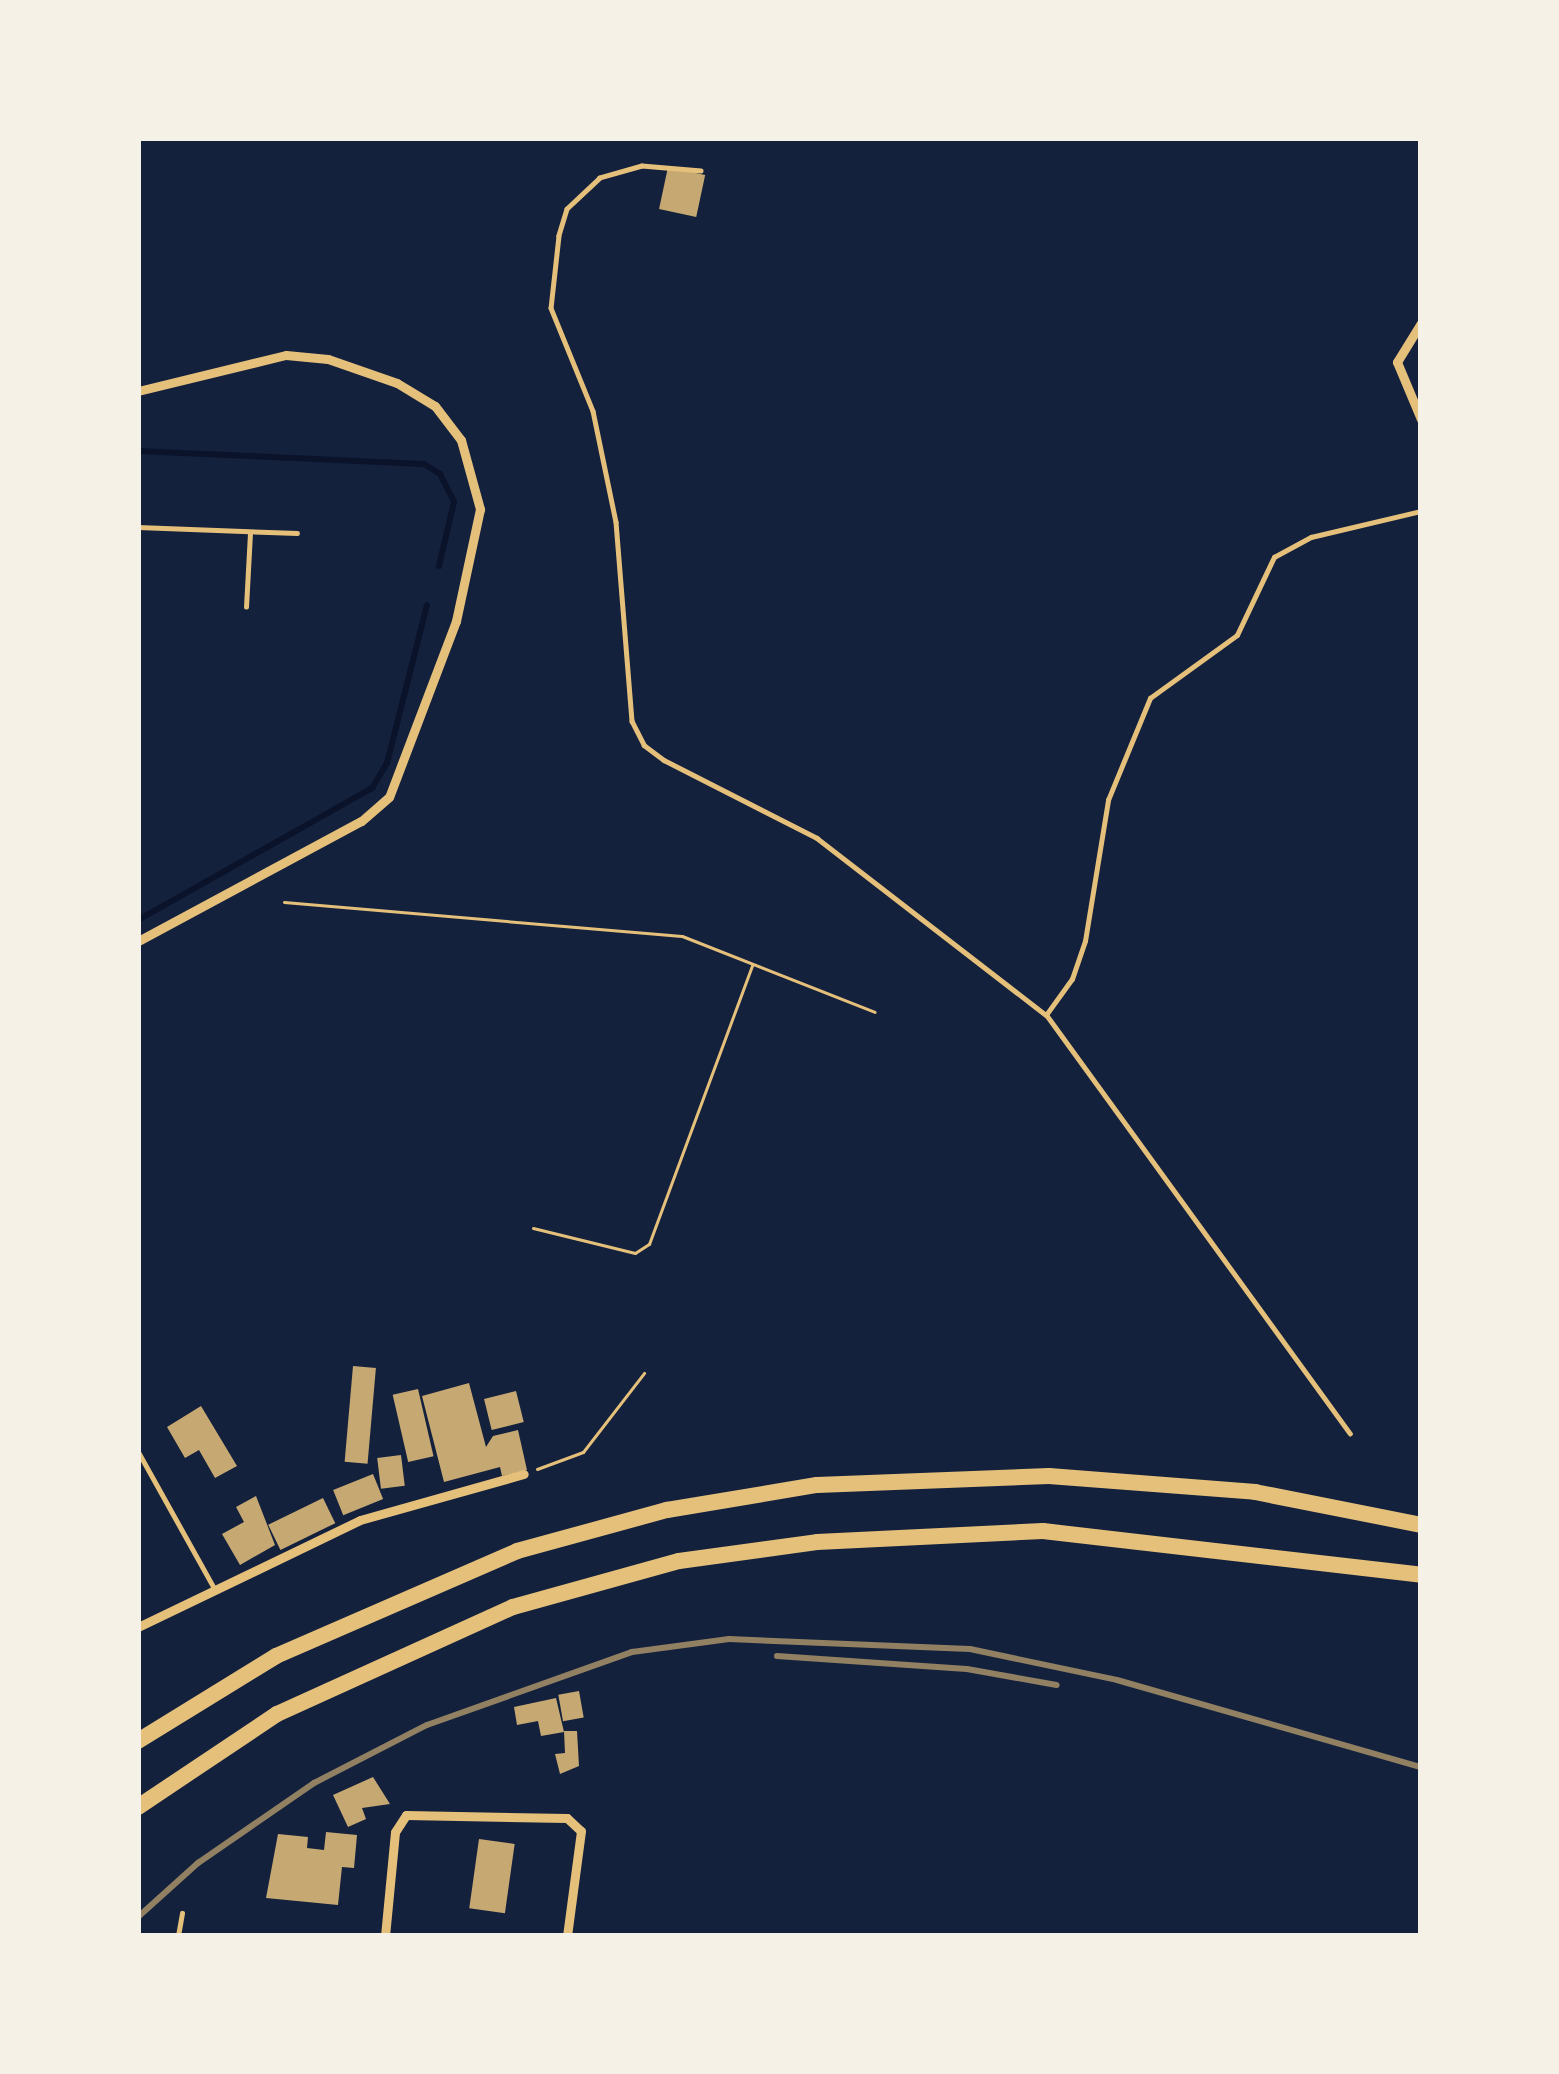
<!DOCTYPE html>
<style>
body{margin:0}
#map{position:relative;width:1559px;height:2074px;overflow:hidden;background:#14213d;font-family:Literata,serif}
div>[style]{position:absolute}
.stream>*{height:6px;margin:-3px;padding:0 3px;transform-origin:3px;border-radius:3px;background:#0b132b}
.building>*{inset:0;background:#c6a872;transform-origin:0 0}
.path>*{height:3px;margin:-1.5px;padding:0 1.5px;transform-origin:1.5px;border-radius:1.5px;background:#e5c07b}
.service>*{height:4.5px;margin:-2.25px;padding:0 2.25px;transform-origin:2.25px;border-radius:2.25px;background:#e5c07b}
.minor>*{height:9px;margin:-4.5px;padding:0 4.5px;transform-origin:4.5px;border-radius:4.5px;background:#e5c07b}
.motorway>*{height:16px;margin:-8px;padding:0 8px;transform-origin:8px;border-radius:8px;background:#e5c07b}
.rail>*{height:6px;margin:-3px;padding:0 3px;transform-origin:3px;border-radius:3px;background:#918062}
span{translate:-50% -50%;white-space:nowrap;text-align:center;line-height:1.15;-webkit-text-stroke:12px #f6f1e7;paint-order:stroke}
.frame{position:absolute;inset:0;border:141px solid #f6f1e7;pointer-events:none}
</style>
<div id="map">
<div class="stream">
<i style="left:138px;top:451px;width:286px;rotate:2.6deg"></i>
<i style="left:424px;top:464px;width:19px;rotate:32deg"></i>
<i style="left:440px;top:474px;width:31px;rotate:63deg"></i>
<i style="left:454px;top:502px;width:66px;rotate:103.2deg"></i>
<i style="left:138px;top:920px;width:269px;rotate:-29.4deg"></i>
<i style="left:372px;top:788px;width:29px;rotate:-59deg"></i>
<i style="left:387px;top:763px;width:163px;rotate:-75.8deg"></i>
</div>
<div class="building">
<i style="left:668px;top:167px;width:38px;height:43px;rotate:12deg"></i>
<i style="left:353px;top:1366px;width:23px;height:96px;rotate:5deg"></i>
<i style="clip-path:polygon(469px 1383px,486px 1447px,493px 1436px,518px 1430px,527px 1470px,502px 1476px,500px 1467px,444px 1482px,422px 1396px)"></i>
<i style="left:418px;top:1389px;width:69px;height:26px;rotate:77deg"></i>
<i style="left:516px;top:1391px;width:32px;height:33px;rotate:76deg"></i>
<i style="clip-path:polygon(201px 1406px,237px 1466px,215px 1478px,199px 1450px,185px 1458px,167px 1427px)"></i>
<i style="left:401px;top:1455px;width:31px;height:24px;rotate:83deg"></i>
<i style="left:373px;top:1474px;width:27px;height:43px;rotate:68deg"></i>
<i style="clip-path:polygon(256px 1496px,275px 1545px,240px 1565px,222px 1534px,244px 1522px,236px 1507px)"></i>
<i style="left:323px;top:1498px;width:28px;height:61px;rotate:64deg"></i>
<i style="left:579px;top:1691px;width:27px;height:21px;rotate:80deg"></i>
<i style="clip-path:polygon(556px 1698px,564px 1732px,541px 1736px,538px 1721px,517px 1725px,514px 1707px)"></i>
<i style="clip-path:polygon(564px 1731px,577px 1731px,579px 1766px,560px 1774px,555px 1754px,565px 1753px)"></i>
<i style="clip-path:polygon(373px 1777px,390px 1804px,362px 1808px,366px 1819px,348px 1827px,333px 1795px)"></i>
<i style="clip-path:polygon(326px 1832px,357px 1835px,354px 1868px,342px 1867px,338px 1905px,266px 1898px,278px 1834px,308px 1837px,307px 1848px,324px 1850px)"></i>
<i style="left:479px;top:1839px;width:36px;height:70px;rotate:8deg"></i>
</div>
<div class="path">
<i style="left:284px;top:902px;width:399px;rotate:4.9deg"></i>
<i style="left:682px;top:936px;width:207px;rotate:21.5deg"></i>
<i style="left:533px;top:1228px;width:105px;rotate:13.8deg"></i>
<i style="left:635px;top:1253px;width:17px;rotate:-33deg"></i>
<i style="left:649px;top:1244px;width:297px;rotate:-69.7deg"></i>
<i style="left:537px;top:1469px;width:49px;rotate:-20.3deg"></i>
<i style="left:583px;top:1452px;width:100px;rotate:-52.3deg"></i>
</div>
<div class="service">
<i style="left:701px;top:171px;width:59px;rotate:-175.2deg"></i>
<i style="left:642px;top:166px;width:44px;rotate:164.1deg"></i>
<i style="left:600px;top:178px;width:45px;rotate:136.8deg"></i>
<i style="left:567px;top:209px;width:28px;rotate:107deg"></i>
<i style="left:559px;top:236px;width:72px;rotate:96.3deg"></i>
<i style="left:551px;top:308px;width:111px;rotate:67.8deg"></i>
<i style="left:593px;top:411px;width:113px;rotate:78.3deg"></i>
<i style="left:616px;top:522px;width:200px;rotate:85.4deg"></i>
<i style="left:632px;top:721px;width:27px;rotate:63deg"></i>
<i style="left:644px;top:745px;width:25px;rotate:37deg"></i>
<i style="left:664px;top:760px;width:172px;rotate:27deg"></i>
<i style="left:817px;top:838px;width:289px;rotate:37.7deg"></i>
<i style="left:138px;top:527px;width:159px;rotate:2.2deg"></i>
<i style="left:246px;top:607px;width:74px;rotate:-86.9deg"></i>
<i style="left:1350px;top:1434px;width:518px;rotate:-125.96deg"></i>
<i style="left:1046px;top:1015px;width:44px;rotate:-54.2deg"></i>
<i style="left:1072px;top:979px;width:40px;rotate:-71.1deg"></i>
<i style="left:1085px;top:941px;width:143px;rotate:-80.7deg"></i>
<i style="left:1108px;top:800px;width:110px;rotate:-67.6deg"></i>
<i style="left:1150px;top:698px;width:107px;rotate:-35.9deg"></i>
<i style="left:1237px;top:635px;width:86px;rotate:-64.6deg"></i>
<i style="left:1274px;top:557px;width:42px;rotate:-28.4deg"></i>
<i style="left:1311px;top:537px;width:113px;rotate:-13.3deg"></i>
<i style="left:138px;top:1451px;width:154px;rotate:60.9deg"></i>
<i style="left:178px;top:1936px;width:23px;rotate:-80deg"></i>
</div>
<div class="minor">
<i style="left:1421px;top:323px;width:46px;rotate:121.6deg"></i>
<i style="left:1397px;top:362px;width:62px;rotate:67.2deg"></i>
<i style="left:138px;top:391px;width:152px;rotate:-13.7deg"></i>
<i style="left:286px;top:355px;width:42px;rotate:5.4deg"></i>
<i style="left:328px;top:359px;width:73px;rotate:19.2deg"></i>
<i style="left:397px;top:383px;width:44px;rotate:31.2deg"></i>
<i style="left:435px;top:406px;width:43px;rotate:52.6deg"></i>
<i style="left:461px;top:440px;width:72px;rotate:74.6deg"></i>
<i style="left:480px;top:509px;width:115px;rotate:102.1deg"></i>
<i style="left:456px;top:621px;width:188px;rotate:110.8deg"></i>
<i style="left:389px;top:797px;width:37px;rotate:139deg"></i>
<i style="left:361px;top:821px;width:253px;rotate:151.7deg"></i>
<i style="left:138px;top:1627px;width:246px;rotate:-25.7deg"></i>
<i style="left:360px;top:1520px;width:170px;rotate:-15.7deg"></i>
<i style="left:385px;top:1936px;width:104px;rotate:-84.5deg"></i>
<i style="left:395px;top:1832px;width:20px;rotate:-57deg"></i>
<i style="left:406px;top:1815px;width:161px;rotate:1.1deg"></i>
<i style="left:567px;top:1818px;width:19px;rotate:43deg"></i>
<i style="left:581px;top:1831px;width:106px;rotate:97.6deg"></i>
</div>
<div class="motorway">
<i style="left:138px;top:1741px;width:162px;rotate:-31.6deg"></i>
<i style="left:276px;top:1656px;width:263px;rotate:-23.5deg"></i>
<i style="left:517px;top:1551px;width:156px;rotate:-15.3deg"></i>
<i style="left:667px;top:1510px;width:152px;rotate:-9.5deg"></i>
<i style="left:817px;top:1485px;width:232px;rotate:-2.2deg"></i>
<i style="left:1049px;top:1476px;width:207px;rotate:4.4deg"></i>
<i style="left:1255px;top:1492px;width:169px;rotate:11.2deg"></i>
<i style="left:138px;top:1807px;width:167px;rotate:-33.8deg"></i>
<i style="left:277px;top:1714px;width:259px;rotate:-24.4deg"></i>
<i style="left:513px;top:1607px;width:172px;rotate:-15.5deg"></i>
<i style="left:679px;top:1561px;width:139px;rotate:-7.8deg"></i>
<i style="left:817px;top:1542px;width:226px;rotate:-2.8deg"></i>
<i style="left:1043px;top:1531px;width:381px;rotate:6.6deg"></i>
</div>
<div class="rail">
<i style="left:777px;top:1656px;width:190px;rotate:3.9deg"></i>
<i style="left:967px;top:1669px;width:91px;rotate:10.1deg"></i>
<i style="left:138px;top:1917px;width:81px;rotate:-42deg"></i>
<i style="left:198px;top:1863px;width:141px;rotate:-34.6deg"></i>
<i style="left:314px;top:1783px;width:127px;rotate:-27.2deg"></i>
<i style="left:427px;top:1725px;width:218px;rotate:-19.6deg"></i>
<i style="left:632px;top:1652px;width:98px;rotate:-7.6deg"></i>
<i style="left:729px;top:1639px;width:241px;rotate:2.4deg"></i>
<i style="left:970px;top:1649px;width:150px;rotate:11.9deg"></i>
<i style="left:1117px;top:1680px;width:316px;rotate:16deg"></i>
</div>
<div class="frame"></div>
</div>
